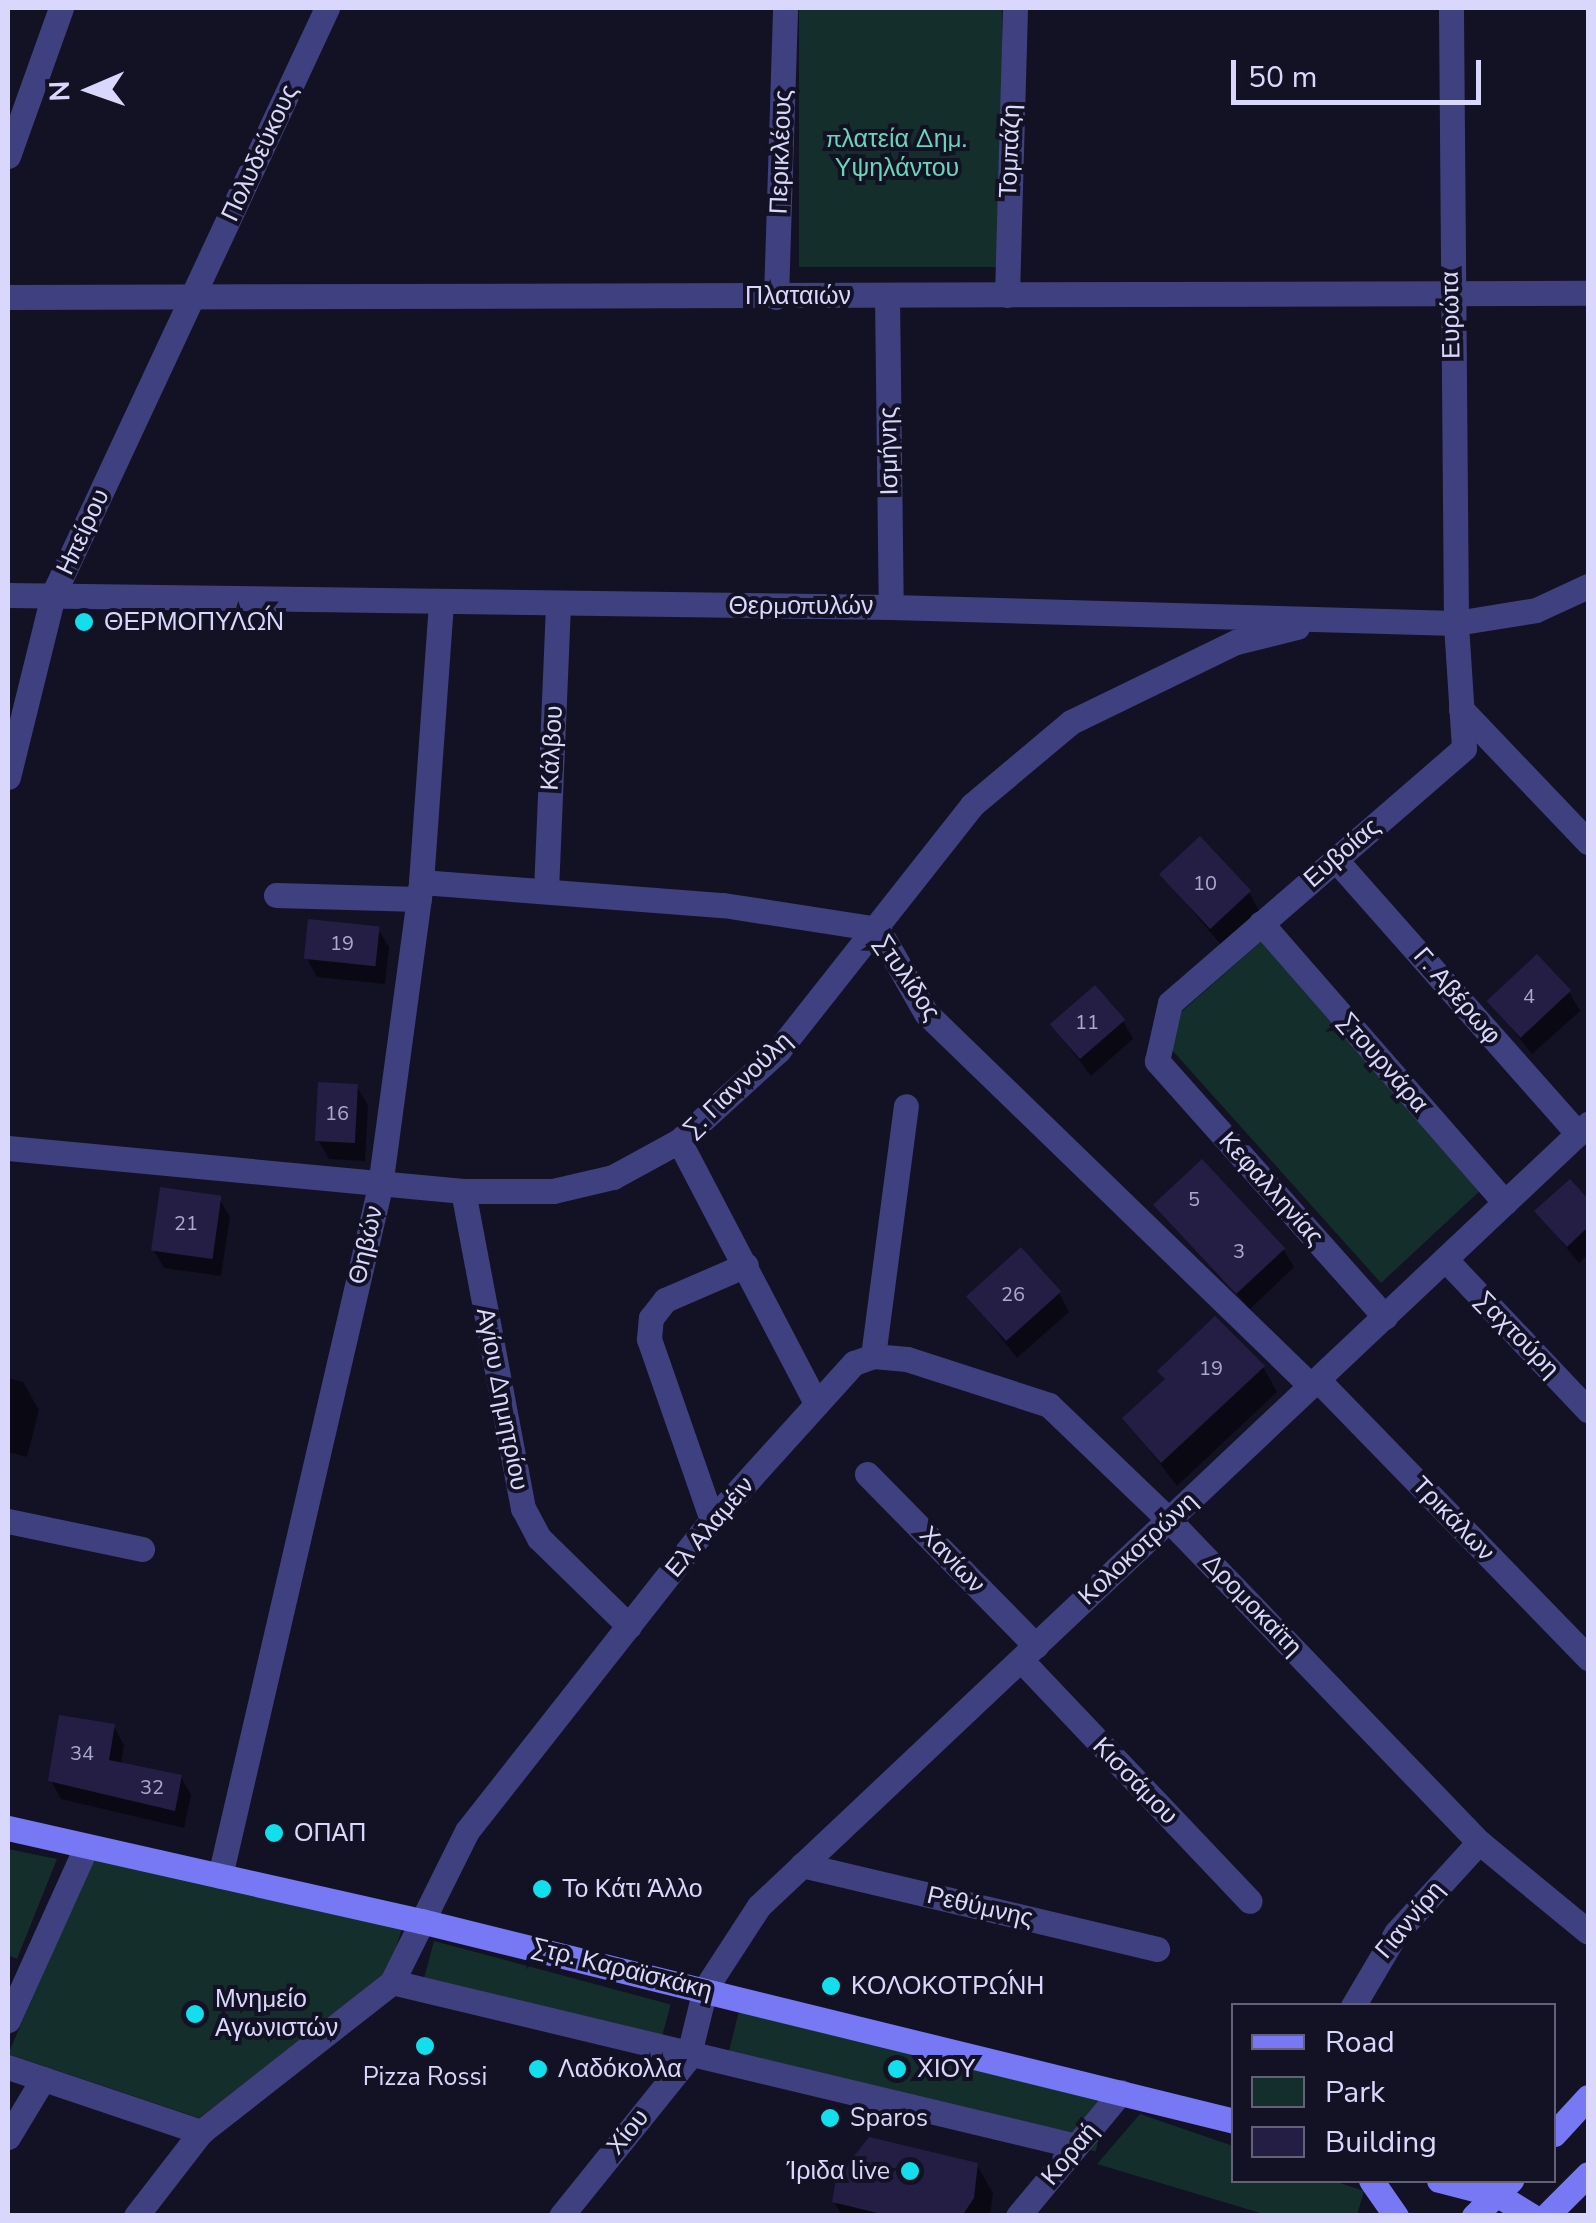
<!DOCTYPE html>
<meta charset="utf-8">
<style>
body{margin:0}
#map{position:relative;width:1596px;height:2223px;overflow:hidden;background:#131124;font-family:"Nunito Sans",sans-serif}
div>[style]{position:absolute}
.green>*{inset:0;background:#142e2c;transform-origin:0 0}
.shadow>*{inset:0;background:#0007}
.building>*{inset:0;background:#241e44;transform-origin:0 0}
.pedestrian>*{height:25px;margin:-12.5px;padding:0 12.5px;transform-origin:12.5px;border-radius:12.5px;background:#3f407f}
.minor>*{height:25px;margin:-12.5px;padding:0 12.5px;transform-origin:12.5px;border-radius:12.5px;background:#3f407f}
.tertiary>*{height:25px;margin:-12.5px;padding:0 12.5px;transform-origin:12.5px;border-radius:12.5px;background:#3f407f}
.secondary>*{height:25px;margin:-12.5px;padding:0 12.5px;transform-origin:12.5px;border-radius:12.5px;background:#7678f4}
.dots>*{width:28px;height:28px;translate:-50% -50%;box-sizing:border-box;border:5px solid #131124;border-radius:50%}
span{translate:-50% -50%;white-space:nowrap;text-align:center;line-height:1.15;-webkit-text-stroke:8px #131124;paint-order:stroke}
.number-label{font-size:20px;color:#aca9ce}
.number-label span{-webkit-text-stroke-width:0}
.park-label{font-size:25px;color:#68d6b6}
.street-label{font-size:25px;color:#dad7fc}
.poi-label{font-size:25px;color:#dad7fc}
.left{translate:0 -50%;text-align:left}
.right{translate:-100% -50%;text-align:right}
.frame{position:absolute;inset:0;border:10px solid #dad7fc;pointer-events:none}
.legend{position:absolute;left:1231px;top:2003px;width:325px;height:180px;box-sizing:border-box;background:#131124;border:2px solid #63607a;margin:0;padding:12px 18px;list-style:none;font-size:30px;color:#dad7fc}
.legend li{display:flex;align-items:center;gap:20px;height:50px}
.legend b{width:50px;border:2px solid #63607a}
.north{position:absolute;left:40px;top:40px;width:100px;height:100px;-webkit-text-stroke:8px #131124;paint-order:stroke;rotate:268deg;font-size:28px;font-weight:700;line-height:40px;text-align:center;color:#dad7fc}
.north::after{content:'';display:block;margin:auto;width:35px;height:45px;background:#dad7fc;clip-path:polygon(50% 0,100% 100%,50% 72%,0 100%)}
.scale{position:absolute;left:1231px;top:60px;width:250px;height:45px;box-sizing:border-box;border:5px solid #dad7fc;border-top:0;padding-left:12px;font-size:30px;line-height:35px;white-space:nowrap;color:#dad7fc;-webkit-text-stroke:8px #131124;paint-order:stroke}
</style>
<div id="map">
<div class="green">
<i style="left:799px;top:8px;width:203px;height:259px"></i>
<i style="clip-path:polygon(1263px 940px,1482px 1189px,1381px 1283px,1172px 1050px,1181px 1012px)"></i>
<i style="clip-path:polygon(8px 1849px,57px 1859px,17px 1959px,8px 1955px)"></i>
<i style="clip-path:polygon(93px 1860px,402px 1928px,387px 1978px,199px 2118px,8px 2054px)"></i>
<i style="left:434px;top:1941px;width:245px;height:44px;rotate:15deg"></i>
<i style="left:739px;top:2011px;width:380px;height:50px;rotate:14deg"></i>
<i style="clip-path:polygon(1140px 2114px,1233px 2146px,1234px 2180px,1334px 2181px,1364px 2191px,1357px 2215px,1267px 2215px,1097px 2164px)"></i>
</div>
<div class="shadow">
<i style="clip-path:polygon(1162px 875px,1249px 892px,1259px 911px,1222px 946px)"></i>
<i style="clip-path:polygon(378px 929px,389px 947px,385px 984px,317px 977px,307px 959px)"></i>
<i style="clip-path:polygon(1569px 992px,1580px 1011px,1532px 1054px,1490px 1001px)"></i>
<i style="clip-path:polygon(1123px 1021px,1133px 1039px,1091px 1076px,1053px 1026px)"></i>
<i style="clip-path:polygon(357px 1087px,368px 1105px,365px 1161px,329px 1159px,318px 1140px)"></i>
<i style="clip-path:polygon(1569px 1182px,1588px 1203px,1588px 1255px,1579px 1263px,1537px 1212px)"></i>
<i style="clip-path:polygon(219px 1198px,230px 1217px,221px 1276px,164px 1268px,153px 1249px)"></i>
<i style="clip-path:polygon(1156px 1204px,1283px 1249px,1294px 1267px,1250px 1309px)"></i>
<i style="clip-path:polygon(1059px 1293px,1069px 1312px,1017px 1358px,969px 1297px)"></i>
<i style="clip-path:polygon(1263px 1367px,1277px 1392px,1177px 1486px,1125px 1418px,1166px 1381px,1160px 1371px)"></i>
<i style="clip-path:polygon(8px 1378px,23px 1382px,39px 1410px,27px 1457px,8px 1452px)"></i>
<i style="clip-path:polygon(114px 1727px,124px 1745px,121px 1765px,181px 1777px,191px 1795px,184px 1828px,61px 1799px,51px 1781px)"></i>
<i style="clip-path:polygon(977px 2165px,993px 2193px,990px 2216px,842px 2216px,834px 2201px)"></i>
</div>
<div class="building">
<i style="left:1200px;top:836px;width:75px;height:56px;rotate:47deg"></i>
<i style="left:308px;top:919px;width:72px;height:40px;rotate:6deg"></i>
<i style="left:1537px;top:954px;width:50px;height:69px;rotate:47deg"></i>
<i style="left:1095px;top:985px;width:46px;height:60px;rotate:49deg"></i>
<i style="left:318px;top:1082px;width:40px;height:59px;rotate:3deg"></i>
<i style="left:1202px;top:1159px;width:122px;height:67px;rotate:47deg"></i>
<i style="clip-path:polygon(1570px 1179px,1588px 1199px,1588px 1227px,1567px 1247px,1534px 1211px)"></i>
<i style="left:160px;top:1187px;width:62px;height:64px;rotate:8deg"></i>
<i style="left:1021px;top:1247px;width:60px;height:74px;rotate:48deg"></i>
<i style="clip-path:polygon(1215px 1316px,1265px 1366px,1161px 1463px,1122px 1418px,1165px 1379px,1157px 1371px)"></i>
<i style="clip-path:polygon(59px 1715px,115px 1724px,109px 1760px,182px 1775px,175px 1811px,48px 1781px)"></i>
<i style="clip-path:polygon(869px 2137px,978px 2163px,974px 2198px,962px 2216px,890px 2216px,832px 2202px,836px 2179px)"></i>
</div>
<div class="pedestrian">
<i style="left:546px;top:891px;width:287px;rotate:-87.6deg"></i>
<i style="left:276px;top:895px;width:143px;rotate:1.6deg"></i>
<i style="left:392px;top:1982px;width:703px;rotate:13.48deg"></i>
<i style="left:8px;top:2137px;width:68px;rotate:-58.9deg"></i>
</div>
<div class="minor">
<i style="left:8px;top:156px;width:157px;rotate:-70.3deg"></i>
<i style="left:1007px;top:295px;width:287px;rotate:-88.4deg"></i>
<i style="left:887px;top:296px;width:311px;rotate:89.3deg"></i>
<i style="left:8px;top:297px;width:1580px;rotate:-0.15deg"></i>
<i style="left:776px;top:297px;width:289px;rotate:-88.2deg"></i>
<i style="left:8px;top:595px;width:883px;rotate:0.78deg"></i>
<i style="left:891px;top:607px;width:565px;rotate:1.62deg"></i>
<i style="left:1456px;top:623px;width:81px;rotate:-9.2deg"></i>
<i style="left:1536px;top:610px;width:57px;rotate:-24.8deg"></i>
<i style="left:1461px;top:709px;width:184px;rotate:46.3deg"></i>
<i style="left:8px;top:777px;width:187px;rotate:-76.1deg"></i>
<i style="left:53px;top:595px;width:648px;rotate:-64.98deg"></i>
<i style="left:1335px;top:859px;width:367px;rotate:48.5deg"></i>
<i style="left:421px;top:882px;width:303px;rotate:4.4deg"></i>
<i style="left:723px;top:905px;width:157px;rotate:8.8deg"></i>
<i style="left:878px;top:929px;width:97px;rotate:60.3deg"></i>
<i style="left:926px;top:1013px;width:536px;rotate:44.09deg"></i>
<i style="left:1261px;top:923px;width:371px;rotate:48.9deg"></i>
<i style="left:679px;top:1141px;width:296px;rotate:62.4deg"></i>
<i style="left:8px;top:1148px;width:457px;rotate:5.4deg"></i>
<i style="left:463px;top:1191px;width:90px"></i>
<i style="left:553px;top:1191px;width:62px;rotate:-13.1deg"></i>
<i style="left:613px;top:1177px;width:75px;rotate:-28.6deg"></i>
<i style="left:679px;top:1141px;width:134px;rotate:-42.3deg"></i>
<i style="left:778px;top:1051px;width:313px;rotate:-51.7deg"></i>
<i style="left:972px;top:805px;width:129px;rotate:-40deg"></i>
<i style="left:1071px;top:722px;width:183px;rotate:-25.9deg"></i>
<i style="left:1236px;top:642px;width:63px;rotate:-13.8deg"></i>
<i style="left:463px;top:1191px;width:323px;rotate:79.3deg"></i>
<i style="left:523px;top:1508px;width:34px;rotate:62deg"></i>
<i style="left:539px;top:1538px;width:126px;rotate:44.4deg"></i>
<i style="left:1446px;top:1260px;width:207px;rotate:46.6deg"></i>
<i style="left:1385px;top:1317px;width:343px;rotate:-131.7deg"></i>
<i style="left:1157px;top:1061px;width:59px;rotate:-77.4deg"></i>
<i style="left:1170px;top:1003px;width:389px;rotate:-40.9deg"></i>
<i style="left:1464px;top:748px;width:125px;rotate:-93.7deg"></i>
<i style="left:1456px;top:623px;width:615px;rotate:-90.47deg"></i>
<i style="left:873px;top:1356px;width:252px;rotate:-82.5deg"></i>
<i style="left:1318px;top:1380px;width:388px;rotate:45.8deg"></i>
<i style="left:867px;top:1474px;width:241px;rotate:45.5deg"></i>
<i style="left:712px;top:1520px;width:192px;rotate:-109.2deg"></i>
<i style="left:649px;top:1339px;width:21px;rotate:-85deg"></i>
<i style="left:651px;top:1318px;width:23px;rotate:-52deg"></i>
<i style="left:665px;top:1300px;width:88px;rotate:-23.4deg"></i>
<i style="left:8px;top:1521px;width:137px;rotate:11.8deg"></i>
<i style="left:1021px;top:1660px;width:332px;rotate:46.5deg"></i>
<i style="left:802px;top:1865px;width:365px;rotate:13.3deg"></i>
<i style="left:220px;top:1876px;width:708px;rotate:-76.94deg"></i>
<i style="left:380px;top:1186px;width:307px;rotate:-82.3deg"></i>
<i style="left:421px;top:882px;width:281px;rotate:-85.9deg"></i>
<i style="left:705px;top:1989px;width:99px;rotate:-57deg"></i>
<i style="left:759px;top:1906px;width:1140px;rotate:-43.33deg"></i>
<i style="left:1353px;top:2006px;width:85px;rotate:-59.5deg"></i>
<i style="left:1396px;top:1933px;width:123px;rotate:-47.6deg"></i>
<i style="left:8px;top:2020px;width:190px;rotate:-65.7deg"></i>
<i style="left:8px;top:2067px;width:204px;rotate:18.6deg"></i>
<i style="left:136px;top:2216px;width:106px;rotate:-52.3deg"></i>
<i style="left:201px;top:2132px;width:243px;rotate:-38.1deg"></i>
<i style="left:392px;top:1982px;width:169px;rotate:-63.6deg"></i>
<i style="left:467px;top:1831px;width:396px;rotate:-51.8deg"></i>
<i style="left:712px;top:1520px;width:212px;rotate:-47.9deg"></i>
<i style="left:854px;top:1363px;width:20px;rotate:-20deg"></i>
<i style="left:873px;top:1356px;width:34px;rotate:5deg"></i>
<i style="left:907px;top:1359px;width:149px;rotate:17.9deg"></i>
<i style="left:1049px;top:1405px;width:166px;rotate:43.8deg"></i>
<i style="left:1169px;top:1520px;width:447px;rotate:46.1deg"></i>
<i style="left:1479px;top:1842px;width:141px;rotate:39.5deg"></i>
<i style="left:1018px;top:2216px;width:161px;rotate:-50.3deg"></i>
</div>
<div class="tertiary">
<i style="left:561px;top:2216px;width:203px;rotate:-51.2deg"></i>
<i style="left:688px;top:2058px;width:71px;rotate:-76.2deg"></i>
</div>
<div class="secondary">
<i style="left:8px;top:1828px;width:423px;rotate:12.7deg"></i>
<i style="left:421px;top:1921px;width:837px;rotate:13.82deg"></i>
<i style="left:1554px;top:2134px;width:50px;rotate:-47.4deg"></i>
<i style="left:1371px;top:2180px;width:44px;rotate:55.2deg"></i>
<i style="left:1439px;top:2180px;width:61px;rotate:14.3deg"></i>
<i style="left:1498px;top:2195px;width:39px;rotate:32deg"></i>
<i style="left:1474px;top:2216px;width:52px;rotate:-44.2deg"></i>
<i style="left:1546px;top:2216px;width:59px;rotate:-45deg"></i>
</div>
<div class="dots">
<i style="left:84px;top:622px;background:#13dfec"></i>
<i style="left:274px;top:1833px;background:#13dfec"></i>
<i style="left:542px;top:1889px;background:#13dfec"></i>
<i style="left:831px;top:1986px;background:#13dfec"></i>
<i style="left:195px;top:2014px;background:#13dfec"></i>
<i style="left:425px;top:2046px;background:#13dfec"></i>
<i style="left:538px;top:2069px;background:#13dfec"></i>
<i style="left:897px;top:2069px;background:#13dfec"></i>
<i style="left:830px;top:2118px;background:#13dfec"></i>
<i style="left:910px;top:2171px;background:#13dfec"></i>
</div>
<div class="number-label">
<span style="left:1205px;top:883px">10</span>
<span style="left:342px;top:943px">19</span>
<span style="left:1529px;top:996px">4</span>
<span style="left:1087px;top:1022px">11</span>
<span style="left:337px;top:1113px">16</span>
<span style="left:1194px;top:1199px">5</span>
<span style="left:186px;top:1223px">21</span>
<span style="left:1239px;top:1251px">3</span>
<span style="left:1013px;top:1294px">26</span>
<span style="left:1211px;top:1368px">19</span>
<span style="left:82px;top:1753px">34</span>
<span style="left:152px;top:1787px">32</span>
</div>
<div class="park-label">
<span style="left:897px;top:154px">πλατεία Δημ.<br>Υψηλάντου</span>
</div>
<div class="street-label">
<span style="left:1010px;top:151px;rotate:-88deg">Τομπάζη</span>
<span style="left:781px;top:152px;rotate:-88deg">Περικλέους</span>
<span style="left:260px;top:153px;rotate:-65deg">Πολυδεύκους</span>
<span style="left:798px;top:296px">Πλαταιών</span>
<span style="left:1451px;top:315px;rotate:-91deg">Ευρώτα</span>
<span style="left:889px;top:451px;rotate:-91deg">Ισμήνης</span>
<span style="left:83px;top:532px;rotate:-65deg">Ηπείρου</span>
<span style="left:801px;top:606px">Θερμοπυλών</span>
<span style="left:552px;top:748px;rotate:-87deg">Κάλβου</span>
<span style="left:1342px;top:853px;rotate:-41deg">Ευβοίας</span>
<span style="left:907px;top:978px;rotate:56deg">Στυλίδος</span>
<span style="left:1457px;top:996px;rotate:49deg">Γ. Αβέρωφ</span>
<span style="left:1383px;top:1063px;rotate:49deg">Στουρνάρα</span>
<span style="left:738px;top:1085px;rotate:-44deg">Σ. Γιαννούλη</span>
<span style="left:1271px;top:1189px;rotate:48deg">Κεφαλληνίας</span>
<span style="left:366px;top:1245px;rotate:-77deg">Θηβών</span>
<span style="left:1517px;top:1335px;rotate:46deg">Σαχτούρη</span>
<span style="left:502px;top:1399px;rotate:79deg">Αγίου Δημητρίου</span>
<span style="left:1453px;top:1519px;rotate:46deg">Τρικάλων</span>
<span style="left:710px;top:1527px;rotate:-50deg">Ελ Αλαμέιν</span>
<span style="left:1138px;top:1549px;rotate:-43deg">Κολοκοτρώνη</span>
<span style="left:952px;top:1560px;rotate:46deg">Χανίων</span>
<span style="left:1252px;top:1605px;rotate:46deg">Δρομοκαϊτη</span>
<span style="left:1135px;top:1781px;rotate:46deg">Κισσάμου</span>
<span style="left:980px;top:1907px;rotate:13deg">Ρεθύμνης</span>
<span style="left:1410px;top:1920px;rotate:-50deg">Γιαννίρη</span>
<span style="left:622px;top:1969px;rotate:14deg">Στρ. Καραϊσκάκη</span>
<span style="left:628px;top:2132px;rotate:-51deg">Χίου</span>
<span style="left:1070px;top:2154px;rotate:-50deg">Κοραή</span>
</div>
<div class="poi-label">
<span class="left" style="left:104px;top:622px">ΘΕΡΜΟΠΥΛΏΝ</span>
<span class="left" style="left:294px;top:1833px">ΟΠΑΠ</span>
<span class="left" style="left:562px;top:1889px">Το Κάτι Άλλο</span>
<span class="left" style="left:851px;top:1986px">ΚΟΛΟΚΟΤΡΏΝΗ</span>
<span class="left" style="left:215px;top:2014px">Μνημείο<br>Αγωνιστών</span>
<span class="left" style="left:558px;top:2069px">Λαδόκολλα</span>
<span class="left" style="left:917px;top:2069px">ΧΙΟΥ</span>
<span style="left:425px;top:2077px">Pizza Rossi</span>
<span class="left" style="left:850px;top:2118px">Sparos</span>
<span class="right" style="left:890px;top:2171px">Ίριδα live</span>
</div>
<div class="frame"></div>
<ul class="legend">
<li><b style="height:12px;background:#7678f4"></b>Road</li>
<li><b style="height:28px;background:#142e2c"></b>Park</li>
<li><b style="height:28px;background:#241e44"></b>Building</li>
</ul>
<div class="north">N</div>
<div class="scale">50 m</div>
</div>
